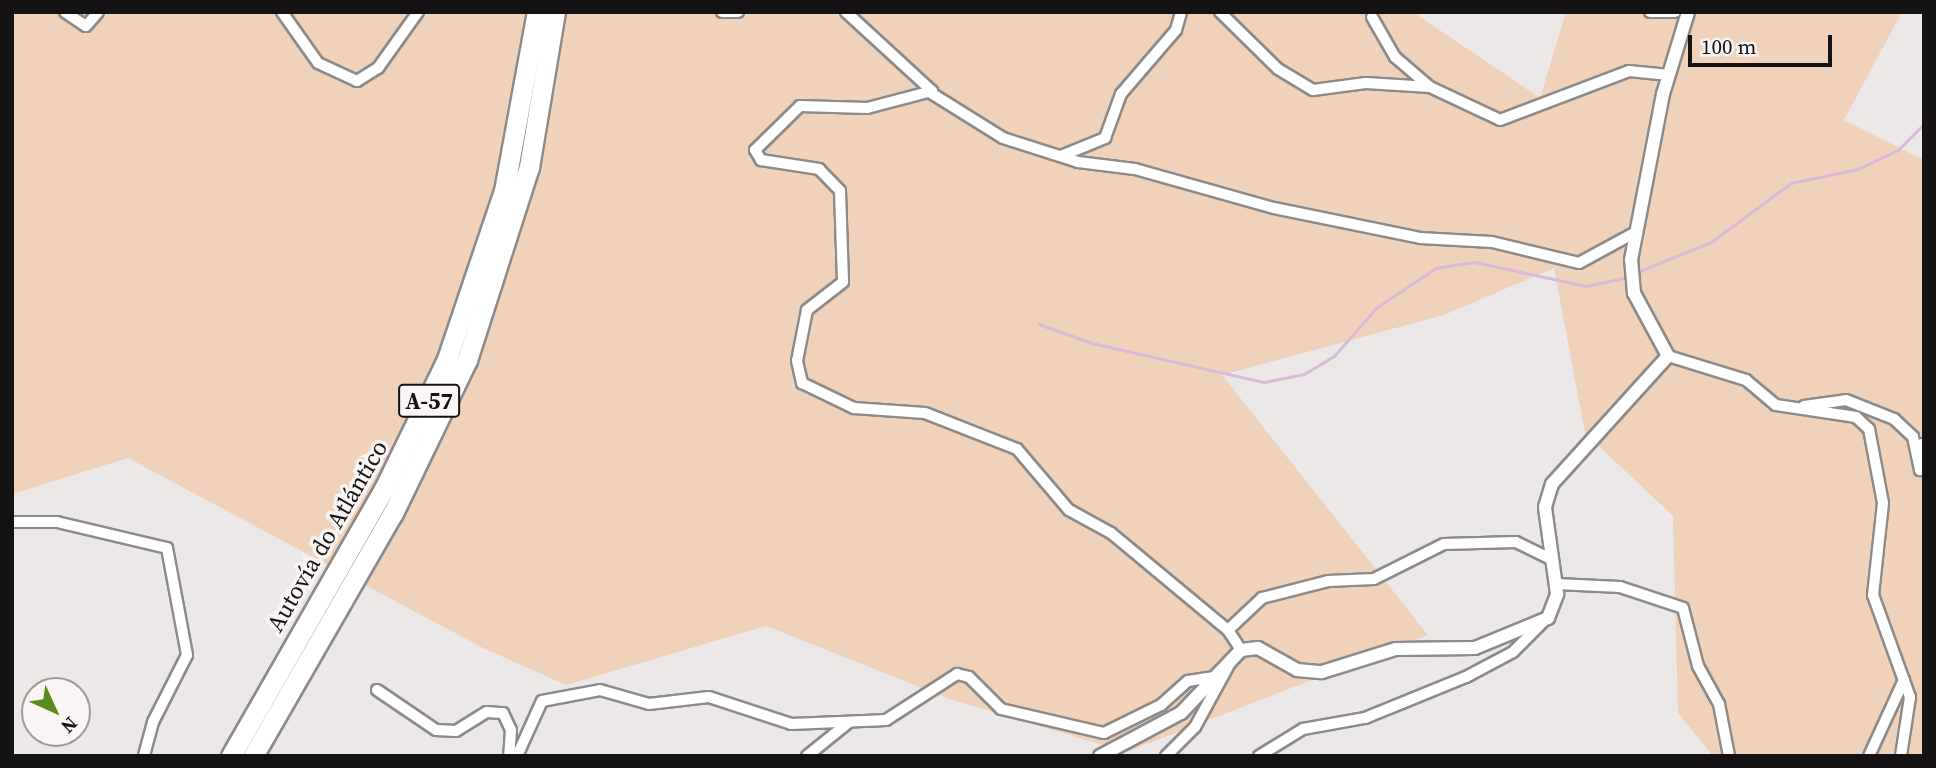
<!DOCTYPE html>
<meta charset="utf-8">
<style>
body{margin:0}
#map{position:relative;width:1936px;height:768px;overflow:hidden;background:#ece8e8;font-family:"Source Serif 4",serif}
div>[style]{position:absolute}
.green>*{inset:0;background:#f0d1ba}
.stream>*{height:2.5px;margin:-1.25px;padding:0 1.25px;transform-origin:1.25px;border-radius:1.25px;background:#d8bad9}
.roads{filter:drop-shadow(2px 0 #8d8a8a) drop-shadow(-2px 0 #8d8a8a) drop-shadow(0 2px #8d8a8a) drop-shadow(0 -2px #8d8a8a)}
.minor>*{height:10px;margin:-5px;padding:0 5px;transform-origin:5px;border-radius:5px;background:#fff}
.tertiary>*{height:12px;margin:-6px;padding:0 6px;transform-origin:6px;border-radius:6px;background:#fff}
.motorway>*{height:19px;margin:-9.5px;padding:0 9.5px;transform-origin:9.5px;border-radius:9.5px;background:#fff}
span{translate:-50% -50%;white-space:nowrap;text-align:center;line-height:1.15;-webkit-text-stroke:7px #f9f5f5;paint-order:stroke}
.shield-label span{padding:2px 5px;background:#f9f5f5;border:2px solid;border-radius:5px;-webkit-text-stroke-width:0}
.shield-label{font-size:23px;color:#141213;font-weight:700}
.street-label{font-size:24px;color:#141213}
.frame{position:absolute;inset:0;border:14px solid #141213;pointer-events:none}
.north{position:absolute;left:21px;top:677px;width:70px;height:70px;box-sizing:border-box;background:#f9f5f5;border:2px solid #9d9a9b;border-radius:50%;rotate:135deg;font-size:19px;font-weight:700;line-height:28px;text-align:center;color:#141213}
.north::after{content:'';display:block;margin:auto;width:24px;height:32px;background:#5b8a1c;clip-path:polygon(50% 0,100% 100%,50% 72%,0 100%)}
.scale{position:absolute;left:1688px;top:35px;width:144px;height:32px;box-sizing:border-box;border:4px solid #141213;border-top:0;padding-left:9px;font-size:21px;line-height:24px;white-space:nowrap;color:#141213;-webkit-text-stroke:5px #f9f5f5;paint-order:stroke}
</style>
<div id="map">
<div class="green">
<i style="clip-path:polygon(12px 12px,1413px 12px,1540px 98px,1566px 12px,1902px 12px,1844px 120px,1924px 160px,1924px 756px,1713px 756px,1678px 713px,1673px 516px,1585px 433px,1554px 268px,1444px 315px,1222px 375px,1428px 635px,1126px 752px,950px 699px,766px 626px,566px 685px,483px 648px,128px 458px,12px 494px)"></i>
</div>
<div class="stream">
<i style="left:1640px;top:271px;width:77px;rotate:-22.2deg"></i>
<i style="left:1711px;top:242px;width:99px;rotate:-36.4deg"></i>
<i style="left:1791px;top:183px;width:68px;rotate:-11.8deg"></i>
<i style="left:1858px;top:169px;width:44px;rotate:-25.4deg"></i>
<i style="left:1898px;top:150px;width:37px;rotate:-45deg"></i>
<i style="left:1039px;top:324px;width:56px;rotate:19.7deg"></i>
<i style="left:1092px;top:343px;width:176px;rotate:12.8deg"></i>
<i style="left:1264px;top:382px;width:41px;rotate:-11.3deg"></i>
<i style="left:1304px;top:374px;width:35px;rotate:-31deg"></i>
<i style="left:1334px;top:356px;width:64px;rotate:-48.8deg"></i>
<i style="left:1376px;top:308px;width:72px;rotate:-33.7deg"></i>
<i style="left:1436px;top:268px;width:39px;rotate:-9deg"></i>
<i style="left:1475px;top:262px;width:114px;rotate:12.2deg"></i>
<i style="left:1586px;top:286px;width:38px;rotate:-12deg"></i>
</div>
<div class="roads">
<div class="minor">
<i style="left:65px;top:12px;width:25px;rotate:34deg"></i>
<i style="left:86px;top:26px;width:18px;rotate:-49deg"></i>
<i style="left:282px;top:12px;width:62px;rotate:54.8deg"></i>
<i style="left:318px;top:63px;width:43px;rotate:24.8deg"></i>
<i style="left:357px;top:81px;width:25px;rotate:-32deg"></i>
<i style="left:378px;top:68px;width:69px;rotate:-54.5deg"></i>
<i style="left:722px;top:12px;width:16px"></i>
<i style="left:846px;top:12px;width:117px;rotate:42.6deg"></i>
<i style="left:932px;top:91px;width:67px;rotate:165.3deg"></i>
<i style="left:867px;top:108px;width:67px;rotate:-178.3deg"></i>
<i style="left:800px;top:106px;width:63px;rotate:135.6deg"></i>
<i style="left:755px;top:150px;width:12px;rotate:59deg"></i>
<i style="left:761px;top:160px;width:59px;rotate:8.8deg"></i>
<i style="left:819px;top:169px;width:30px;rotate:46deg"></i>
<i style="left:840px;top:191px;width:91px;rotate:88.1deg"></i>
<i style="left:843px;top:282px;width:46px;rotate:142.1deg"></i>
<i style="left:807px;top:310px;width:52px;rotate:101.1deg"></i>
<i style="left:797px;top:361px;width:23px;rotate:77deg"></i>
<i style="left:802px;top:383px;width:58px;rotate:25.7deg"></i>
<i style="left:854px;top:408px;width:71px;rotate:4deg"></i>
<i style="left:925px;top:413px;width:99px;rotate:21.4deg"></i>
<i style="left:1017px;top:449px;width:80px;rotate:49.6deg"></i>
<i style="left:1069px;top:510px;width:48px;rotate:28.7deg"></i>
<i style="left:1111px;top:533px;width:152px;rotate:39.7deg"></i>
<i style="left:1228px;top:630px;width:24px;rotate:57deg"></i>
<i style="left:1220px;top:12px;width:81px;rotate:44.5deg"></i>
<i style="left:1278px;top:69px;width:41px;rotate:31deg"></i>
<i style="left:1313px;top:90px;width:53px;rotate:-7.5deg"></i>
<i style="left:1366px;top:83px;width:64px;rotate:3.6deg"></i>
<i style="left:1430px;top:87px;width:77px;rotate:25.2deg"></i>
<i style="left:1500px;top:120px;width:138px;rotate:-20.8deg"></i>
<i style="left:1629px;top:71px;width:40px;rotate:5.7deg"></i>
<i style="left:1650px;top:12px;width:25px"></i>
<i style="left:1372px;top:17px;width:46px;rotate:60.1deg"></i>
<i style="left:1395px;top:57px;width:46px;rotate:40.6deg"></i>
<i style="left:931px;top:93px;width:85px;rotate:32deg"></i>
<i style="left:1003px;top:138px;width:79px;rotate:17.7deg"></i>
<i style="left:1078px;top:162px;width:57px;rotate:7deg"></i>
<i style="left:1135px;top:169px;width:144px;rotate:15.7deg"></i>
<i style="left:1274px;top:208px;width:149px;rotate:11.6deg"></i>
<i style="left:1420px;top:238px;width:72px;rotate:3.2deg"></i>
<i style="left:1492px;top:242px;width:89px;rotate:13.6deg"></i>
<i style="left:1579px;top:263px;width:63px;rotate:-28.6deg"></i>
<i style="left:1061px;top:156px;width:48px;rotate:-22.2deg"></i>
<i style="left:1105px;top:138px;width:47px;rotate:-70deg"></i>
<i style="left:1121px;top:94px;width:84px;rotate:-49.3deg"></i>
<i style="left:1176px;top:30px;width:19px;rotate:-74deg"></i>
<i style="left:1668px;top:356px;width:82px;rotate:17.1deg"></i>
<i style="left:1746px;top:380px;width:39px;rotate:40deg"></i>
<i style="left:1776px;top:405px;width:81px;rotate:8.5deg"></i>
<i style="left:1856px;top:417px;width:18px;rotate:43deg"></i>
<i style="left:1869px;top:429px;width:75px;rotate:79.3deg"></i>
<i style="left:1883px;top:503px;width:93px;rotate:96.2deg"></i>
<i style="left:1873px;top:595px;width:109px;rotate:70.1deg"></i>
<i style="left:1910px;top:697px;width:60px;rotate:98.7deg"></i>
<i style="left:1804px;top:406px;width:42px;rotate:-8.1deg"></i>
<i style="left:1846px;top:400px;width:52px;rotate:21.6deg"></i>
<i style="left:1894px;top:419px;width:26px;rotate:43deg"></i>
<i style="left:1913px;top:437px;width:34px;rotate:78deg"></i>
<i style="left:1920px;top:470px;width:26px;rotate:-86deg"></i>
<i style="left:12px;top:522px;width:45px"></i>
<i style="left:57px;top:522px;width:113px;rotate:13.3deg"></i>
<i style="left:167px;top:548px;width:109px;rotate:79.4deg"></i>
<i style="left:187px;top:655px;width:75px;rotate:116.9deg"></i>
<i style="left:153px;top:722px;width:35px;rotate:105deg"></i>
<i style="left:1557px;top:584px;width:63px;rotate:2.7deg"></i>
<i style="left:1620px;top:587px;width:66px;rotate:18.4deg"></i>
<i style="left:1683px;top:608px;width:60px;rotate:75.5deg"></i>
<i style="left:1698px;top:666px;width:43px;rotate:61.1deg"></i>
<i style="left:1719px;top:704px;width:53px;rotate:79.1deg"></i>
<i style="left:1228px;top:630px;width:47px;rotate:-43.3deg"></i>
<i style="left:1262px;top:598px;width:68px;rotate:-14.4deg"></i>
<i style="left:1328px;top:581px;width:46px;rotate:-2.5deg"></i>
<i style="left:1374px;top:579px;width:78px;rotate:-26.6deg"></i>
<i style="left:1444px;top:544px;width:72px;rotate:-1.6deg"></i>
<i style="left:1516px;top:542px;width:41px;rotate:25.9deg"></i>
<i style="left:377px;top:690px;width:71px;rotate:34.1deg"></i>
<i style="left:436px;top:730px;width:20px;rotate:3deg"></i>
<i style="left:456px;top:731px;width:36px;rotate:-32deg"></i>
<i style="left:487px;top:712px;width:16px;rotate:4deg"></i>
<i style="left:503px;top:713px;width:19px;rotate:65deg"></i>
<i style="left:511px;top:730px;width:26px;rotate:94deg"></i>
<i style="left:517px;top:756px;width:60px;rotate:-65.6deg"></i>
<i style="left:542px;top:701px;width:59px;rotate:-10.7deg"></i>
<i style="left:600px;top:690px;width:51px;rotate:15.9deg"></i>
<i style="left:649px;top:704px;width:60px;rotate:-6.7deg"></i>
<i style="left:709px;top:697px;width:86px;rotate:18.2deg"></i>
<i style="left:791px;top:724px;width:95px;rotate:-2.4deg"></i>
<i style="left:886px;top:720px;width:85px;rotate:-32.9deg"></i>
<i style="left:957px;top:674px;width:12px;rotate:14deg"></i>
<i style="left:969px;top:677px;width:45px;rotate:45deg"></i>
<i style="left:1001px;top:709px;width:106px;rotate:13.1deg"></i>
<i style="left:1104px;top:733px;width:64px;rotate:-26.2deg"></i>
<i style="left:1161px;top:705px;width:36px;rotate:-42deg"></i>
<i style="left:1188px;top:681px;width:25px;rotate:-9deg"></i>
<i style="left:807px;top:756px;width:54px;rotate:-39deg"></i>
<i style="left:1166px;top:756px;width:41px;rotate:-45deg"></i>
<i style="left:1195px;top:727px;width:73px;rotate:-61.3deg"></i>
<i style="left:1259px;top:756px;width:52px;rotate:-31.5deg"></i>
<i style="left:1303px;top:729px;width:63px;rotate:-10.1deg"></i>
<i style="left:1365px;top:718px;width:109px;rotate:-22.1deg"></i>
<i style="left:1466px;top:677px;width:53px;rotate:-28deg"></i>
<i style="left:1513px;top:652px;width:42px;rotate:-45deg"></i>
<i style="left:1869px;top:756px;width:84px;rotate:-65.3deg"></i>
</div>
<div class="tertiary">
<i style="left:1100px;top:756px;width:92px;rotate:-28deg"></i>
<i style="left:1181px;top:713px;width:87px;rotate:-46.4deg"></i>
<i style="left:1241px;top:650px;width:17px;rotate:-7deg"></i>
<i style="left:1258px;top:648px;width:45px;rotate:29.4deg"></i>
<i style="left:1297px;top:670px;width:25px;rotate:5deg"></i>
<i style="left:1322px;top:672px;width:77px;rotate:-17.3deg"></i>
<i style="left:1396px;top:649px;width:79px;rotate:-0.7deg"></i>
<i style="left:1475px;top:648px;width:79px;rotate:-22.3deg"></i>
<i style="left:1548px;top:618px;width:26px;rotate:-69deg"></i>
<i style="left:1557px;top:594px;width:88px;rotate:-97.9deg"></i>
<i style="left:1545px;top:507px;width:24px;rotate:-73deg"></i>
<i style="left:1552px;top:484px;width:173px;rotate:-47.8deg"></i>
<i style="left:1668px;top:356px;width:72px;rotate:-118.4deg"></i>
<i style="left:1634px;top:293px;width:33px;rotate:-95deg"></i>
<i style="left:1631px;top:260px;width:169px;rotate:-79.1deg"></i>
<i style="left:1663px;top:94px;width:86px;rotate:-73deg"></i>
</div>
<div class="motorway">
<i style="left:231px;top:756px;width:308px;rotate:-60.2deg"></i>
<i style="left:384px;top:489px;width:144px;rotate:-64.1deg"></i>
<i style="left:447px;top:359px;width:177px;rotate:-71.3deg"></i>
<i style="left:504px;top:191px;width:182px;rotate:-79.6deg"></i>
<i style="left:253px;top:756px;width:280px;rotate:-60.1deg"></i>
<i style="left:393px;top:513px;width:170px;rotate:-64.2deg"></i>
<i style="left:467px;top:360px;width:203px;rotate:-72.2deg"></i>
<i style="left:529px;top:167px;width:157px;rotate:-80.5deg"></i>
</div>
</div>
<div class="shield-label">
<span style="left:429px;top:401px">A-57</span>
</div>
<div class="street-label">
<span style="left:327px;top:536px;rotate:-60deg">Autovía do Atlántico</span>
</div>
<div class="frame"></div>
<div class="north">N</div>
<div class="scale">100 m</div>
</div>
